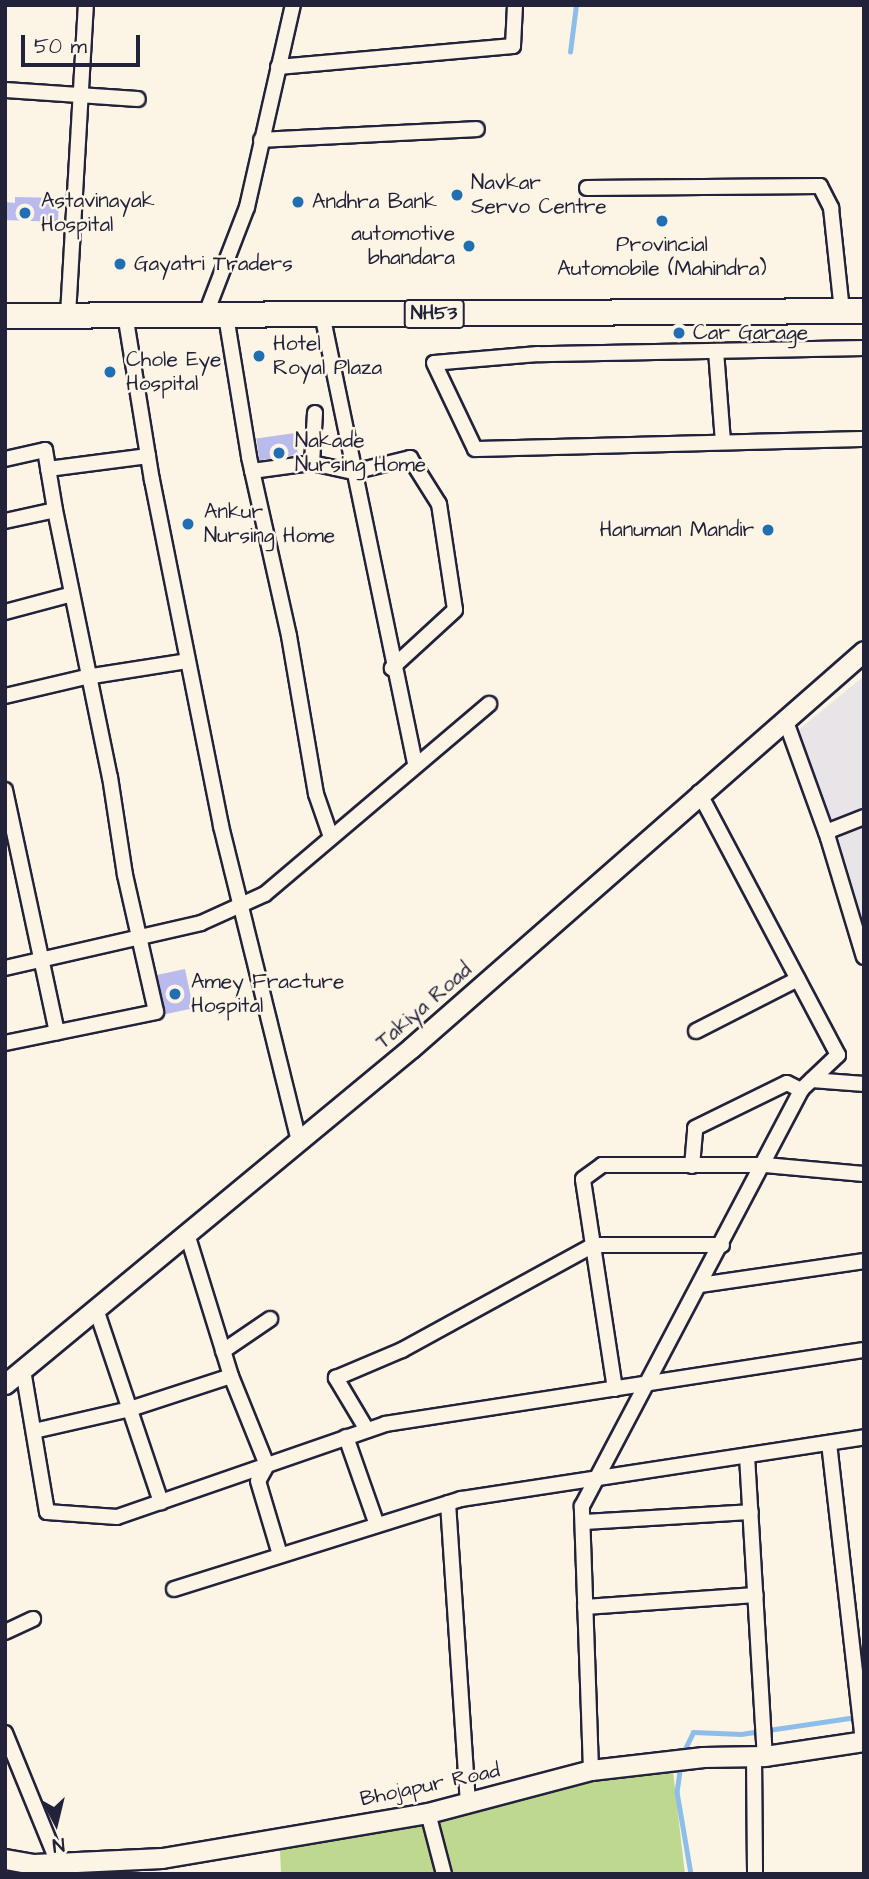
<!DOCTYPE html>
<style>
body{margin:0}
#map{position:relative;width:869px;height:1879px;overflow:hidden;background:#fcf5e5;font-family:"Architects Daughter",sans-serif}
div>[style]{position:absolute}
.built>*{inset:0;background:#e8e4e7}
.green>*{inset:0;background:#bed88f}
.stream>*{height:4.5px;margin:-2.25px;padding:0 2.25px;transform-origin:2.25px;border-radius:2.25px;background:#8dbee9}
.building>*{inset:0;background:#babbed;transform-origin:0 0}
.roads{filter:drop-shadow(2px 0 #22223b) drop-shadow(-2px 0 #22223b) drop-shadow(0 2px #22223b) drop-shadow(0 -2px #22223b)}
.street>*{height:14px;margin:-7px;padding:0 7px;transform-origin:7px;border-radius:7px;background:#fcf5e5}
.secondary>*{height:19px;margin:-9.5px;padding:0 9.5px;transform-origin:9.5px;border-radius:9.5px;background:#fcf5e5}
.highway>*{height:24px;margin:-12px;padding:0 12px;transform-origin:12px;border-radius:12px;background:#fcf5e5}
.dots>*{width:19px;height:19px;translate:-50% -50%;box-sizing:border-box;border:4px solid #fcf5e5;border-radius:50%}
span{translate:-50% -50%;white-space:nowrap;text-align:center;line-height:1.15;-webkit-text-stroke:5px #fcf5e5;paint-order:stroke}
.shield-label span{padding:2px 5px;background:#fcf5e5;border:2px solid;border-radius:5px;-webkit-text-stroke-width:0}
.shield-label{font-size:19px;color:#22223b;font-weight:700}
.poi-label{font-size:21px;color:#22223b}
.left{translate:0 -50%;text-align:left}
.right{translate:-100% -50%;text-align:right}
.street-label{font-size:21px;color:#22223b}
.frame{position:absolute;inset:0;border:7px solid #22223b;pointer-events:none}
.north{position:absolute;left:21px;top:1788px;width:70px;height:70px;-webkit-text-stroke:5px #fcf5e5;paint-order:stroke;rotate:173deg;font-size:19px;font-weight:700;line-height:28px;text-align:center;color:#22223b}
.north::after{content:'';display:block;margin:auto;width:24px;height:32px;background:#22223b;clip-path:polygon(50% 0,100% 100%,50% 72%,0 100%)}
.scale{position:absolute;left:21px;top:35px;width:119px;height:32px;box-sizing:border-box;border:4px solid #22223b;border-top:0;padding-left:9px;font-size:21px;line-height:24px;white-space:nowrap;color:#22223b;-webkit-text-stroke:5px #fcf5e5;paint-order:stroke}
</style>
<div id="map">
<div class="built">
<i style="clip-path:polygon(864px 676px,864px 970px,791px 736px)"></i>
</div>
<div class="green">
<i style="clip-path:polygon(673px 1771px,685px 1874px,281px 1874px,280px 1850px,594px 1777px)"></i>
</div>
<div class="stream">
<i style="left:570px;top:52px;width:47px;rotate:-82.7deg"></i>
<i style="left:682px;top:1755px;width:25px;rotate:-64deg"></i>
<i style="left:693px;top:1732px;width:48px;rotate:2.4deg"></i>
<i style="left:741px;top:1734px;width:116px;rotate:-8.4deg"></i>
<i style="left:681px;top:1764px;width:28px;rotate:98deg"></i>
<i style="left:677px;top:1792px;width:83px;rotate:80.3deg"></i>
</div>
<div class="building">
<i style="clip-path:polygon(15px 197px,59px 198px,58px 222px,5px 220px,5px 202px,15px 203px)"></i>
<i style="left:295px;top:433px;width:22px;height:39px;rotate:82deg"></i>
<i style="left:185px;top:969px;width:40px;height:29px;rotate:78deg"></i>
</div>
<div class="roads">
<div class="street">
<i style="left:278px;top:67px;width:236px;rotate:-5.1deg"></i>
<i style="left:513px;top:46px;width:41px;rotate:-87.2deg"></i>
<i style="left:5px;top:90px;width:133px;rotate:3.9deg"></i>
<i style="left:261px;top:140px;width:216px;rotate:-2.9deg"></i>
<i style="left:587px;top:188px;width:233px;rotate:-0.5deg"></i>
<i style="left:820px;top:186px;width:25px;rotate:63deg"></i>
<i style="left:831px;top:208px;width:104px;rotate:83.9deg"></i>
<i style="left:125px;top:314px;width:168px;rotate:80.8deg"></i>
<i style="left:152px;top:480px;width:353px;rotate:78.7deg"></i>
<i style="left:221px;top:826px;width:325px;rotate:76.1deg"></i>
<i style="left:322px;top:314px;width:460px;rotate:78.3deg"></i>
<i style="left:68px;top:315px;width:311px;rotate:-86.7deg"></i>
<i style="left:205px;top:316px;width:117px;rotate:-68.9deg"></i>
<i style="left:247px;top:207px;width:207px;rotate:-77.2deg"></i>
<i style="left:226px;top:316px;width:143px;rotate:80.7deg"></i>
<i style="left:249px;top:457px;width:183px;rotate:77.4deg"></i>
<i style="left:289px;top:636px;width:160px;rotate:80.3deg"></i>
<i style="left:316px;top:794px;width:46px;rotate:70.8deg"></i>
<i style="left:864px;top:348px;width:326px;rotate:178.9deg"></i>
<i style="left:538px;top:354px;width:104px;rotate:175.1deg"></i>
<i style="left:434px;top:363px;width:95px;rotate:64.5deg"></i>
<i style="left:475px;top:449px;width:389px;rotate:-1.5deg"></i>
<i style="left:716px;top:351px;width:91px;rotate:85.6deg"></i>
<i style="left:315px;top:413px;width:50px;rotate:93.4deg"></i>
<i style="left:312px;top:463px;width:42px;rotate:12.4deg"></i>
<i style="left:353px;top:472px;width:59px;rotate:-13.8deg"></i>
<i style="left:410px;top:458px;width:54px;rotate:57.8deg"></i>
<i style="left:439px;top:504px;width:107px;rotate:81.4deg"></i>
<i style="left:455px;top:610px;width:86px;rotate:137.4deg"></i>
<i style="left:5px;top:459px;width:41px;rotate:-12.7deg"></i>
<i style="left:45px;top:450px;width:61px;rotate:80.5deg"></i>
<i style="left:48px;top:469px;width:101px;rotate:-7.4deg"></i>
<i style="left:252px;top:471px;width:61px;rotate:-7.6deg"></i>
<i style="left:5px;top:521px;width:51px;rotate:-12.4deg"></i>
<i style="left:55px;top:510px;width:273px;rotate:78.4deg"></i>
<i style="left:110px;top:777px;width:99px;rotate:81.3deg"></i>
<i style="left:125px;top:875px;width:140px;rotate:77.2deg"></i>
<i style="left:156px;top:1012px;width:154px;rotate:168.4deg"></i>
<i style="left:5px;top:612px;width:66px;rotate:-14.9deg"></i>
<i style="left:5px;top:696px;width:83px;rotate:-13.2deg"></i>
<i style="left:86px;top:677px;width:102px;rotate:-9deg"></i>
<i style="left:785px;top:719px;width:127px;rotate:70.1deg"></i>
<i style="left:828px;top:838px;width:124px;rotate:73.2deg"></i>
<i style="left:5px;top:790px;width:248px;rotate:77.9deg"></i>
<i style="left:826px;top:832px;width:41px;rotate:-21.5deg"></i>
<i style="left:5px;top:968px;width:201px;rotate:-12.9deg"></i>
<i style="left:201px;top:923px;width:70px;rotate:-24.4deg"></i>
<i style="left:265px;top:894px;width:294px;rotate:-40.3deg"></i>
<i style="left:696px;top:1031px;width:114px;rotate:-27deg"></i>
<i style="left:812px;top:1080px;width:52px;rotate:4.4deg"></i>
<i style="left:692px;top:1166px;width:38px;rotate:-85deg"></i>
<i style="left:695px;top:1128px;width:102px;rotate:-26.1deg"></i>
<i style="left:787px;top:1083px;width:16px;rotate:27deg"></i>
<i style="left:700px;top:1285px;width:166px;rotate:-8.3deg"></i>
<i style="left:96px;top:1309px;width:204px;rotate:71.4deg"></i>
<i style="left:223px;top:1351px;width:57px;rotate:-34.2deg"></i>
<i style="left:23px;top:1370px;width:144px;rotate:80.4deg"></i>
<i style="left:47px;top:1512px;width:70px;rotate:4.1deg"></i>
<i style="left:117px;top:1517px;width:284px;rotate:-19.1deg"></i>
<i style="left:385px;top:1424px;width:485px;rotate:-8.8deg"></i>
<i style="left:231px;top:1376px;width:96px;rotate:68deg"></i>
<i style="left:267px;top:1465px;width:18px;rotate:119deg"></i>
<i style="left:258px;top:1481px;width:77px;rotate:73.4deg"></i>
<i style="left:615px;top:1389px;width:212px;rotate:-98.7deg"></i>
<i style="left:583px;top:1179px;width:24px;rotate:-36deg"></i>
<i style="left:602px;top:1165px;width:163px"></i>
<i style="left:765px;top:1165px;width:99px;rotate:5.2deg"></i>
<i style="left:367px;top:1430px;width:61px;rotate:-120.8deg"></i>
<i style="left:336px;top:1378px;width:72px;rotate:-23deg"></i>
<i style="left:402px;top:1350px;width:219px;rotate:-28.7deg"></i>
<i style="left:594px;top:1245px;width:128px"></i>
<i style="left:34px;top:1431px;width:98px;rotate:-12.9deg"></i>
<i style="left:130px;top:1409px;width:106px;rotate:-18.1deg"></i>
<i style="left:231px;top:1376px;width:149px;rotate:-107.2deg"></i>
<i style="left:346px;top:1437px;width:93px;rotate:70.6deg"></i>
<i style="left:829px;top:1443px;width:300px;rotate:83.5deg"></i>
<i style="left:747px;top:1456px;width:301px;rotate:86.6deg"></i>
<i style="left:448px;top:1503px;width:301px;rotate:86.2deg"></i>
<i style="left:583px;top:1522px;width:168px;rotate:-3.4deg"></i>
<i style="left:174px;top:1589px;width:301px;rotate:-17.4deg"></i>
<i style="left:461px;top:1499px;width:408px;rotate:-8.7deg"></i>
<i style="left:585px;top:1607px;width:171px;rotate:-4deg"></i>
<i style="left:5px;top:1632px;width:31px;rotate:-25deg"></i>
<i style="left:5px;top:1733px;width:140px;rotate:67.8deg"></i>
<i style="left:754px;top:1756px;width:118px;rotate:89.5deg"></i>
<i style="left:591px;top:1770px;width:264px;rotate:-92deg"></i>
<i style="left:582px;top:1506px;width:470px;rotate:-62.2deg"></i>
<i style="left:801px;top:1090px;width:51px;rotate:-43.4deg"></i>
<i style="left:838px;top:1055px;width:297px;rotate:-117.9deg"></i>
<i style="left:428px;top:1813px;width:63px;rotate:75.3deg"></i>
</div>
<div class="secondary">
<i style="left:5px;top:1384px;width:527px;rotate:-39.61deg"></i>
<i style="left:411px;top:1048px;width:602px;rotate:-41.23deg"></i>
<i style="left:5px;top:1859px;width:29px;rotate:10deg"></i>
<i style="left:34px;top:1864px;width:128px;rotate:-2.7deg"></i>
<i style="left:162px;top:1858px;width:270px;rotate:-9.6deg"></i>
<i style="left:428px;top:1813px;width:169px;rotate:-14.8deg"></i>
<i style="left:591px;top:1770px;width:113px;rotate:-6.6deg"></i>
<i style="left:703px;top:1757px;width:62px;rotate:-0.9deg"></i>
<i style="left:765px;top:1756px;width:100px;rotate:-8.6deg"></i>
</div>
<div class="highway">
<i style="left:5px;top:316px;width:859px;rotate:-0.33deg"></i>
</div>
</div>
<div class="dots">
<i style="left:457px;top:195px;background:#1f6fb2"></i>
<i style="left:298px;top:202px;background:#1f6fb2"></i>
<i style="left:25px;top:213px;background:#1f6fb2"></i>
<i style="left:662px;top:221px;background:#1f6fb2"></i>
<i style="left:469px;top:246px;background:#1f6fb2"></i>
<i style="left:120px;top:264px;background:#1f6fb2"></i>
<i style="left:679px;top:333px;background:#1f6fb2"></i>
<i style="left:259px;top:356px;background:#1f6fb2"></i>
<i style="left:110px;top:372px;background:#1f6fb2"></i>
<i style="left:279px;top:453px;background:#1f6fb2"></i>
<i style="left:188px;top:524px;background:#1f6fb2"></i>
<i style="left:768px;top:530px;background:#1f6fb2"></i>
<i style="left:175px;top:994px;background:#1f6fb2"></i>
</div>
<div class="shield-label">
<span style="left:434px;top:314px">NH53</span>
</div>
<div class="poi-label">
<span class="left" style="left:471px;top:195px">Navkar<br>Servo Centre</span>
<span class="left" style="left:41px;top:213px">Astavinayak<br>Hospital</span>
<span class="left" style="left:312px;top:202px">Andhra Bank</span>
<span class="right" style="left:455px;top:246px">automotive<br>bhandara</span>
<span style="left:662px;top:257px">Provincial<br>Automobile (Mahindra)</span>
<span class="left" style="left:134px;top:264px">Gayatri Traders</span>
<span class="left" style="left:693px;top:333px">Car Garage</span>
<span class="left" style="left:273px;top:356px">Hotel<br>Royal Plaza</span>
<span class="left" style="left:126px;top:372px">Chole Eye<br>Hospital</span>
<span class="left" style="left:295px;top:453px">Nakade<br>Nursing Home</span>
<span class="left" style="left:204px;top:524px">Ankur<br>Nursing Home</span>
<span class="right" style="left:754px;top:530px">Hanuman Mandir</span>
<span class="left" style="left:191px;top:994px">Amey Fracture<br>Hospital</span>
</div>
<div class="street-label">
<span style="left:424px;top:1006px;rotate:-41deg">Takiya Road</span>
<span style="left:430px;top:1785px;rotate:-12deg">Bhojapur Road</span>
</div>
<div class="frame"></div>
<div class="north">N</div>
<div class="scale">50 m</div>
</div>
